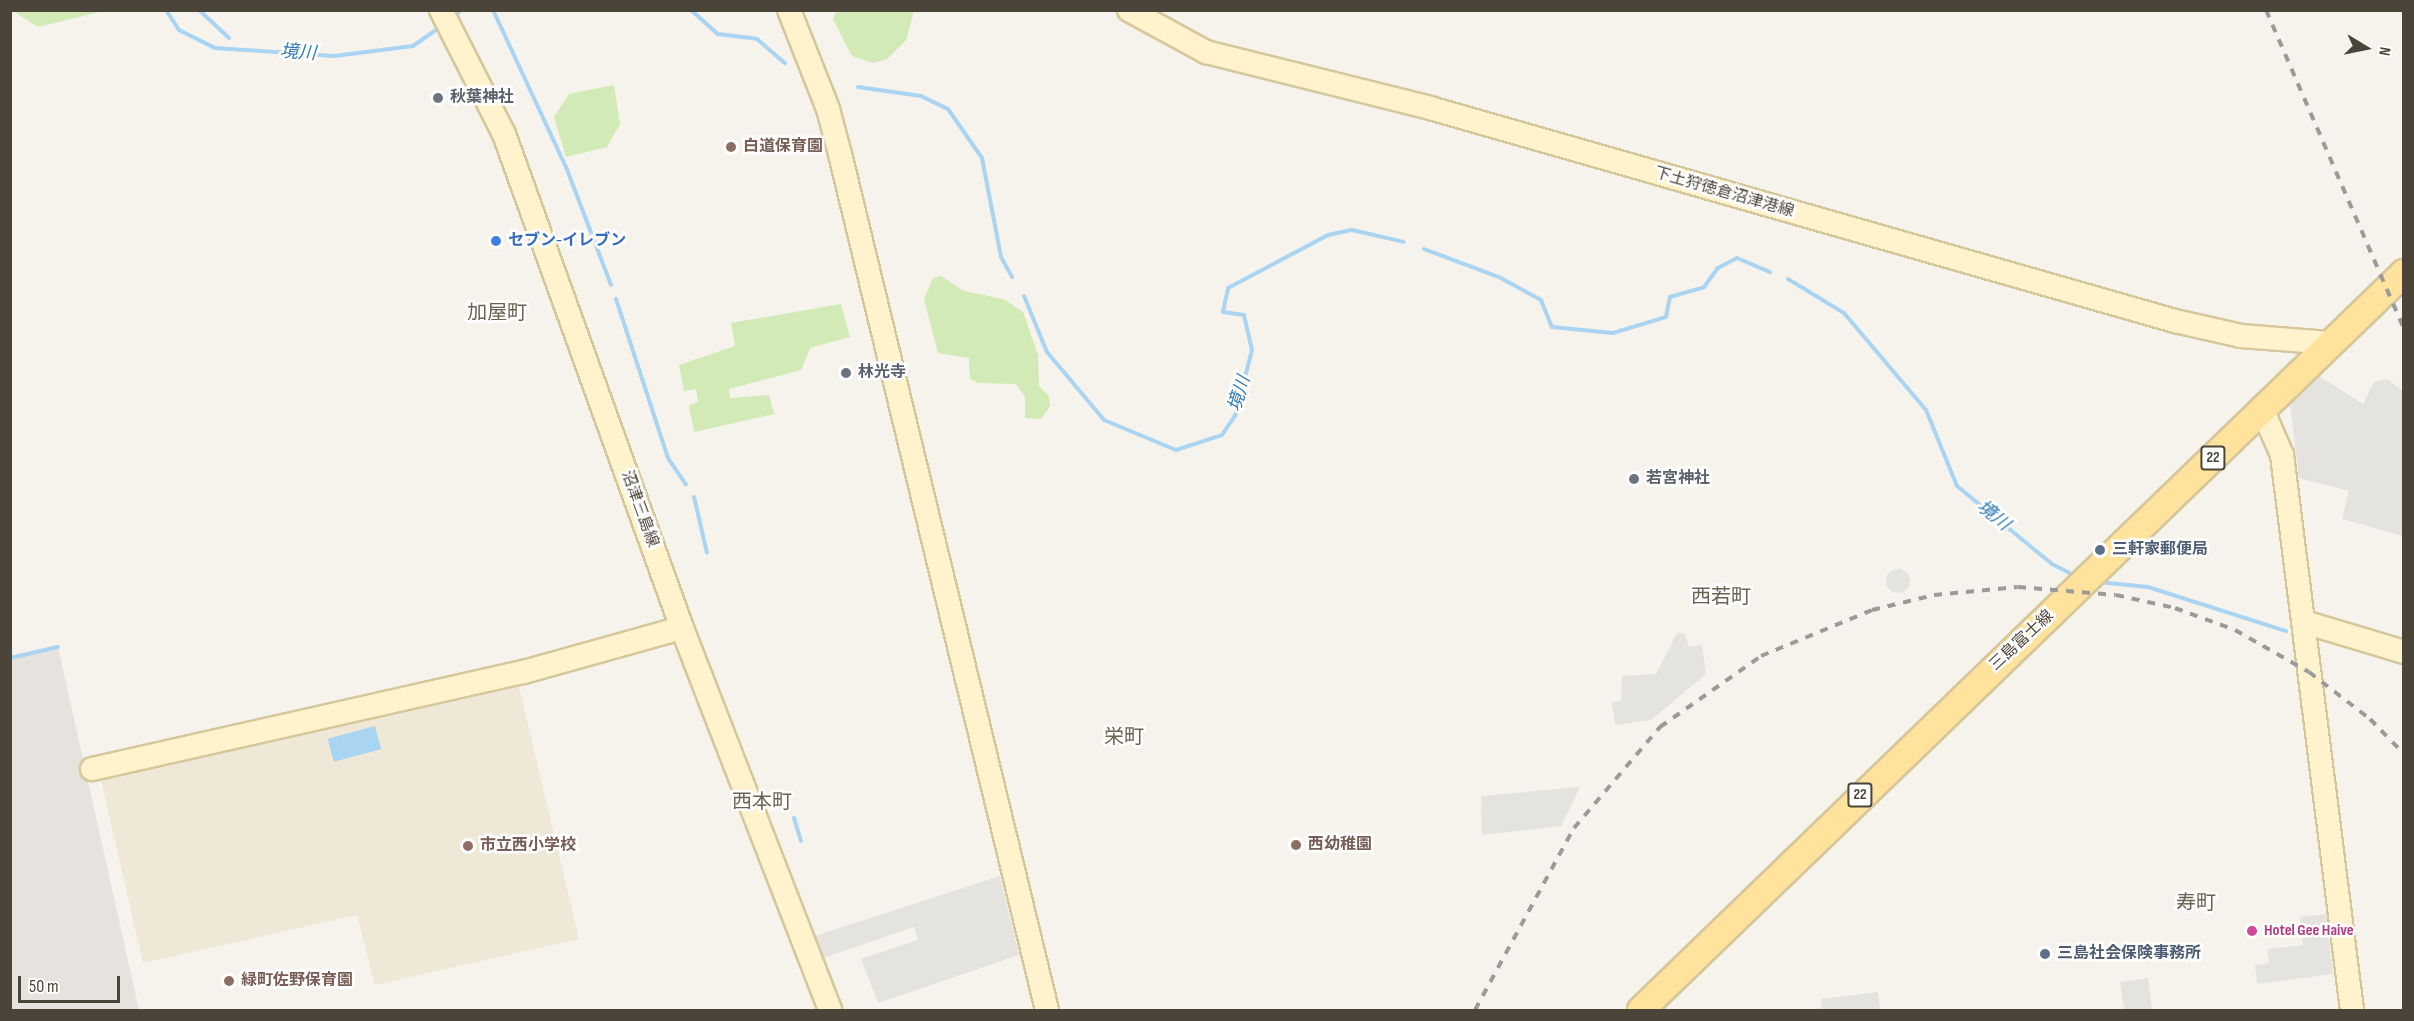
<!DOCTYPE html>
<meta charset="utf-8">
<style>
body{margin:0}
#map{position:relative;width:2414px;height:1021px;overflow:hidden;background:#f6f3ec;font-family:"Sofia Sans Condensed","Noto Sans JP",sans-serif}
div>[style]{position:absolute}
.industrial>*{inset:0;background:#e6e2dd}
.education>*{inset:0;background:#efe8d6}
.green>*{inset:0;background:#d2eab5}
.parking>*{inset:0;background:#e5e3e0}
.round{border-radius:50%}
.water>*{inset:0;background:#a9d4f2;transform-origin:0 0}
.stream>*{height:4px;margin:-2px;padding:0 2px;transform-origin:2px;border-radius:2px;background:#a9d4f2}
.roads{filter:drop-shadow(2px 0 #d6c79b) drop-shadow(-2px 0 #d6c79b) drop-shadow(0 2px #d6c79b) drop-shadow(0 -2px #d6c79b)}
.secondary>*{height:22px;margin:-11px;padding:0 11px;transform-origin:11px;border-radius:11px;background:#fff3cd}
.primary>*{height:26px;margin:-13px;padding:0 13px;transform-origin:13px;border-radius:13px;background:#ffe39c}
.rail>*{height:4px;margin-top:-2px;transform-origin:0;background:repeating-linear-gradient(90deg,#9a9a9a 0 8px,transparent 0 16px)}
.dots>*{width:16px;height:16px;translate:-50% -50%;box-sizing:border-box;border:3px solid #fff;border-radius:50%}
span{translate:-50% -50%;white-space:nowrap;text-align:center;line-height:1.15;-webkit-text-stroke:5px #fff;paint-order:stroke}
.shield-label span{padding:2px 4px;background:#fff;border:2px solid;border-radius:4px;-webkit-text-stroke-width:0}
.shield-label{font-size:15px;color:#4b4439;font-weight:700}
.worship-label{font-size:16px;color:#5b616d;font-weight:700}
.left{translate:0 -50%;text-align:left}
.education-label{font-size:16px;color:#785e54;font-weight:700}
.street-label{font-size:16px;color:#4b4439}
.shop-label{font-size:16px;color:#366cbe;font-weight:700}
.service-label{font-size:16px;color:#4e5e75;font-weight:700}
.hotel-label{font-size:16px;color:#b23c85;font-weight:700}
.water-label{font-size:18px;color:#2e7ab2;font-style:italic}
.quarter-label{font-size:20px;color:#6e6250}
.frame{position:absolute;inset:0;border:12px solid #4b4439;pointer-events:none}
.north{position:absolute;left:2336px;top:18px;width:60px;height:60px;-webkit-text-stroke:4px #fff;paint-order:stroke;rotate:100deg;font-size:16px;font-weight:700;line-height:24px;text-align:center;color:#4b4439}
.north::after{content:'';display:block;margin:auto;width:21px;height:27px;background:#4b4439;clip-path:polygon(50% 0,100% 100%,50% 72%,0 100%)}
.scale{position:absolute;left:18px;top:976px;width:102px;height:27px;box-sizing:border-box;border:3px solid #4b4439;border-top:0;padding-left:8px;font-size:18px;line-height:21px;white-space:nowrap;color:#4b4439;-webkit-text-stroke:4px #fff;paint-order:stroke}
</style>
<div id="map">
<div class="industrial">
<i style="clip-path:polygon(58px 647px,139px 1010px,11px 1010px,10px 658px)"></i>
</div>
<div class="education">
<i style="clip-path:polygon(519px 687px,579px 939px,375px 985px,357px 915px,143px 963px,101px 780px)"></i>
</div>
<div class="green">
<i style="clip-path:polygon(837px 10px,914px 10px,914px 11px,906px 40px,887px 59px,873px 63px,852px 56px,833px 19px)"></i>
<i style="clip-path:polygon(13px 11px,103px 11px,38px 27px)"></i>
<i style="clip-path:polygon(614px 85px,620px 124px,607px 147px,566px 157px,554px 117px,569px 94px)"></i>
<i style="clip-path:polygon(941px 276px,964px 291px,1003px 299px,1023px 312px,1038px 355px,1039px 386px,1049px 396px,1050px 406px,1041px 419px,1025px 418px,1025px 397px,1016px 384px,978px 383px,970px 379px,969px 358px,938px 353px,924px 299px,933px 278px)"></i>
<i style="clip-path:polygon(841px 304px,850px 337px,810px 348px,801px 370px,729px 389px,730px 398px,769px 395px,774px 414px,694px 432px,689px 405px,698px 402px,696px 389px,684px 391px,679px 365px,735px 346px,731px 323px)"></i>
</div>
<div class="parking">
<i style="clip-path:polygon(2316px 374px,2363px 404px,2374px 382px,2387px 379px,2403px 391px,2403px 536px,2342px 519px,2349px 491px,2299px 478px,2290px 403px,2294px 390px)"></i>
<i class="round" style="left:1886px;top:569px;width:24px;height:24px"></i>
<i style="clip-path:polygon(1677px 633px,1685px 634px,1689px 647px,1702px 645px,1706px 674px,1651px 720px,1615px 725px,1612px 702px,1621px 701px,1622px 676px,1656px 674px)"></i>
<i style="clip-path:polygon(1580px 787px,1561px 826px,1482px 835px,1481px 796px)"></i>
<i style="clip-path:polygon(1000px 876px,1019px 955px,878px 1003px,861px 959px,918px 940px,914px 927px,817px 960px,809px 938px)"></i>
<i style="clip-path:polygon(2326px 914px,2333px 974px,2257px 984px,2255px 965px,2269px 963px,2267px 949px,2303px 945px,2300px 917px)"></i>
<i style="clip-path:polygon(2148px 978px,2152px 1010px,2124px 1010px,2120px 982px)"></i>
<i style="clip-path:polygon(1878px 992px,1880px 1010px,1803px 1010px,1822px 1008px,1821px 999px)"></i>
</div>
<div class="water">
<i style="left:375px;top:726px;width:24px;height:49px;rotate:75deg"></i>
</div>
<div class="stream">
<i style="left:166px;top:10px;width:24px;rotate:57deg"></i>
<i style="left:179px;top:30px;width:40px;rotate:26.6deg"></i>
<i style="left:215px;top:48px;width:119px;rotate:3.8deg"></i>
<i style="left:334px;top:56px;width:80px;rotate:-7.2deg"></i>
<i style="left:413px;top:46px;width:32px;rotate:-35deg"></i>
<i style="left:199px;top:10px;width:41px;rotate:43deg"></i>
<i style="left:493px;top:10px;width:173px;rotate:65.1deg"></i>
<i style="left:566px;top:167px;width:126px;rotate:69.1deg"></i>
<i style="left:691px;top:10px;width:36px;rotate:42deg"></i>
<i style="left:718px;top:34px;width:39px;rotate:7deg"></i>
<i style="left:757px;top:39px;width:37px;rotate:41deg"></i>
<i style="left:458px;top:13px;width:4px;rotate:-45deg"></i>
<i style="left:858px;top:87px;width:64px;rotate:8.1deg"></i>
<i style="left:921px;top:96px;width:30px;rotate:26deg"></i>
<i style="left:948px;top:109px;width:60px;rotate:55.2deg"></i>
<i style="left:982px;top:158px;width:101px;rotate:79.1deg"></i>
<i style="left:1001px;top:257px;width:23px;rotate:61deg"></i>
<i style="left:1424px;top:249px;width:80px;rotate:20.5deg"></i>
<i style="left:1499px;top:277px;width:48px;rotate:28.7deg"></i>
<i style="left:1541px;top:300px;width:29px;rotate:68deg"></i>
<i style="left:1552px;top:327px;width:61px;rotate:5.6deg"></i>
<i style="left:1613px;top:333px;width:55px;rotate:-16.8deg"></i>
<i style="left:1666px;top:317px;width:20px;rotate:-79deg"></i>
<i style="left:1670px;top:297px;width:35px;rotate:-16deg"></i>
<i style="left:1704px;top:287px;width:24px;rotate:-54deg"></i>
<i style="left:1718px;top:268px;width:21px;rotate:-28deg"></i>
<i style="left:1737px;top:258px;width:36px;rotate:23deg"></i>
<i style="left:1788px;top:279px;width:66px;rotate:31.3deg"></i>
<i style="left:1844px;top:313px;width:127px;rotate:49.8deg"></i>
<i style="left:1926px;top:410px;width:82px;rotate:67.8deg"></i>
<i style="left:1957px;top:486px;width:123px;rotate:39.4deg"></i>
<i style="left:2052px;top:564px;width:29px;rotate:27deg"></i>
<i style="left:1024px;top:296px;width:61px;rotate:67.7deg"></i>
<i style="left:1047px;top:352px;width:89px;rotate:50deg"></i>
<i style="left:1104px;top:420px;width:78px;rotate:22.6deg"></i>
<i style="left:1176px;top:450px;width:48px;rotate:-18.1deg"></i>
<i style="left:1222px;top:435px;width:23px;rotate:-56deg"></i>
<i style="left:1235px;top:416px;width:68px;rotate:-75.6deg"></i>
<i style="left:1252px;top:350px;width:36px;rotate:-103deg"></i>
<i style="left:1244px;top:315px;width:21px;rotate:-172deg"></i>
<i style="left:1223px;top:312px;width:25px;rotate:-78deg"></i>
<i style="left:1228px;top:288px;width:113px;rotate:-27.9deg"></i>
<i style="left:1328px;top:235px;width:25px;rotate:-12deg"></i>
<i style="left:1352px;top:230px;width:53px;rotate:13deg"></i>
<i style="left:616px;top:299px;width:167px;rotate:71.9deg"></i>
<i style="left:668px;top:458px;width:32px;rotate:56deg"></i>
<i style="left:694px;top:497px;width:57px;rotate:76.9deg"></i>
<i style="left:2099px;top:582px;width:49px;rotate:5.8deg"></i>
<i style="left:2148px;top:587px;width:145px;rotate:17.7deg"></i>
<i style="left:10px;top:658px;width:49px;rotate:-12.9deg"></i>
<i style="left:794px;top:818px;width:24px;rotate:73deg"></i>
</div>
<div class="roads">
<div class="secondary">
<i style="left:441px;top:10px;width:139px;rotate:63.1deg"></i>
<i style="left:504px;top:134px;width:525px;rotate:70.18deg"></i>
<i style="left:682px;top:628px;width:410px;rotate:68.8deg"></i>
<i style="left:789px;top:10px;width:106px;rotate:68.5deg"></i>
<i style="left:828px;top:109px;width:51px;rotate:75.1deg"></i>
<i style="left:841px;top:158px;width:877px;rotate:76.41deg"></i>
<i style="left:1129px;top:10px;width:88px;rotate:28.6deg"></i>
<i style="left:1206px;top:52px;width:231px;rotate:14deg"></i>
<i style="left:1430px;top:108px;width:775px;rotate:15.96deg"></i>
<i style="left:2175px;top:321px;width:68px;rotate:12.8deg"></i>
<i style="left:2241px;top:336px;width:88px;rotate:4.5deg"></i>
<i style="left:2262px;top:409px;width:50px;rotate:66.5deg"></i>
<i style="left:2282px;top:455px;width:559px;rotate:82.81deg"></i>
<i style="left:2304px;top:622px;width:104px;rotate:16.7deg"></i>
<i style="left:92px;top:769px;width:443px;rotate:-12.7deg"></i>
<i style="left:524px;top:672px;width:164px;rotate:-15.6deg"></i>
</div>
<div class="primary">
<i style="left:1641px;top:1010px;width:1061px;rotate:-44.01deg"></i>
</div>
</div>
<div class="rail">
<i style="left:2266px;top:10px;width:348px;rotate:66.6deg"></i>
<i style="left:1475px;top:1010px;width:207px;rotate:-61.5deg"></i>
<i style="left:1574px;top:828px;width:133px;rotate:-49.6deg"></i>
<i style="left:1660px;top:727px;width:123px;rotate:-35.1deg"></i>
<i style="left:1761px;top:656px;width:120px;rotate:-22.5deg"></i>
<i style="left:1872px;top:610px;width:64px;rotate:-13.6deg"></i>
<i style="left:1934px;top:595px;width:84px;rotate:-5.4deg"></i>
<i style="left:2018px;top:587px;width:98px;rotate:4.7deg"></i>
<i style="left:2116px;top:595px;width:60px;rotate:12.4deg"></i>
<i style="left:2175px;top:608px;width:64px;rotate:20.1deg"></i>
<i style="left:2235px;top:630px;width:85px;rotate:29.6deg"></i>
<i style="left:2309px;top:672px;width:77px;rotate:37.6deg"></i>
<i style="left:2370px;top:719px;width:49px;rotate:45.8deg"></i>
</div>
<div class="dots">
<i style="left:438px;top:98px;background:#6b7280"></i>
<i style="left:731px;top:147px;background:#8d6e63"></i>
<i style="left:496px;top:241px;background:#3f7fe0"></i>
<i style="left:846px;top:373px;background:#6b7280"></i>
<i style="left:1634px;top:479px;background:#6b7280"></i>
<i style="left:2100px;top:550px;background:#5c6f8a"></i>
<i style="left:1296px;top:845px;background:#8d6e63"></i>
<i style="left:468px;top:846px;background:#8d6e63"></i>
<i style="left:2252px;top:931px;background:#d1479c"></i>
<i style="left:2045px;top:954px;background:#5c6f8a"></i>
<i style="left:229px;top:981px;background:#8d6e63"></i>
</div>
<div class="shield-label">
<span style="left:2213px;top:458px">22</span>
<span style="left:1860px;top:795px">22</span>
</div>
<div class="worship-label">
<span class="left" style="left:450px;top:98px">秋葉神社</span>
<span class="left" style="left:858px;top:373px">林光寺</span>
<span class="left" style="left:1646px;top:479px">若宮神社</span>
</div>
<div class="education-label">
<span class="left" style="left:743px;top:147px">白道保育園</span>
<span class="left" style="left:1308px;top:845px">西幼稚園</span>
<span class="left" style="left:480px;top:846px">市立西小学校</span>
<span class="left" style="left:241px;top:981px">緑町佐野保育園</span>
</div>
<div class="street-label">
<span style="left:1724px;top:193px;rotate:16deg">下土狩徳倉沼津港線</span>
<span style="left:639px;top:509px;rotate:70deg">沼津三島線</span>
<span style="left:2022px;top:641px;rotate:-43deg">三島富士線</span>
</div>
<div class="shop-label">
<span class="left" style="left:508px;top:241px">セブン-イレブン</span>
</div>
<div class="service-label">
<span class="left" style="left:2112px;top:550px">三軒家郵便局</span>
<span class="left" style="left:2057px;top:954px">三島社会保険事務所</span>
</div>
<div class="hotel-label">
<span class="left" style="left:2264px;top:931px">Hotel Gee Haive</span>
</div>
<div class="water-label">
<span style="left:298px;top:53px;rotate:4deg">境川</span>
<span style="left:1240px;top:394px;rotate:-73deg">境川</span>
<span style="left:1993px;top:516px;rotate:39deg">境川</span>
</div>
<div class="quarter-label">
<span style="left:497px;top:313px">加屋町</span>
<span style="left:1721px;top:597px">西若町</span>
<span style="left:1124px;top:737px">栄町</span>
<span style="left:762px;top:802px">西本町</span>
<span style="left:2196px;top:903px">寿町</span>
</div>
<div class="frame"></div>
<div class="north">N</div>
<div class="scale">50 m</div>
</div>
